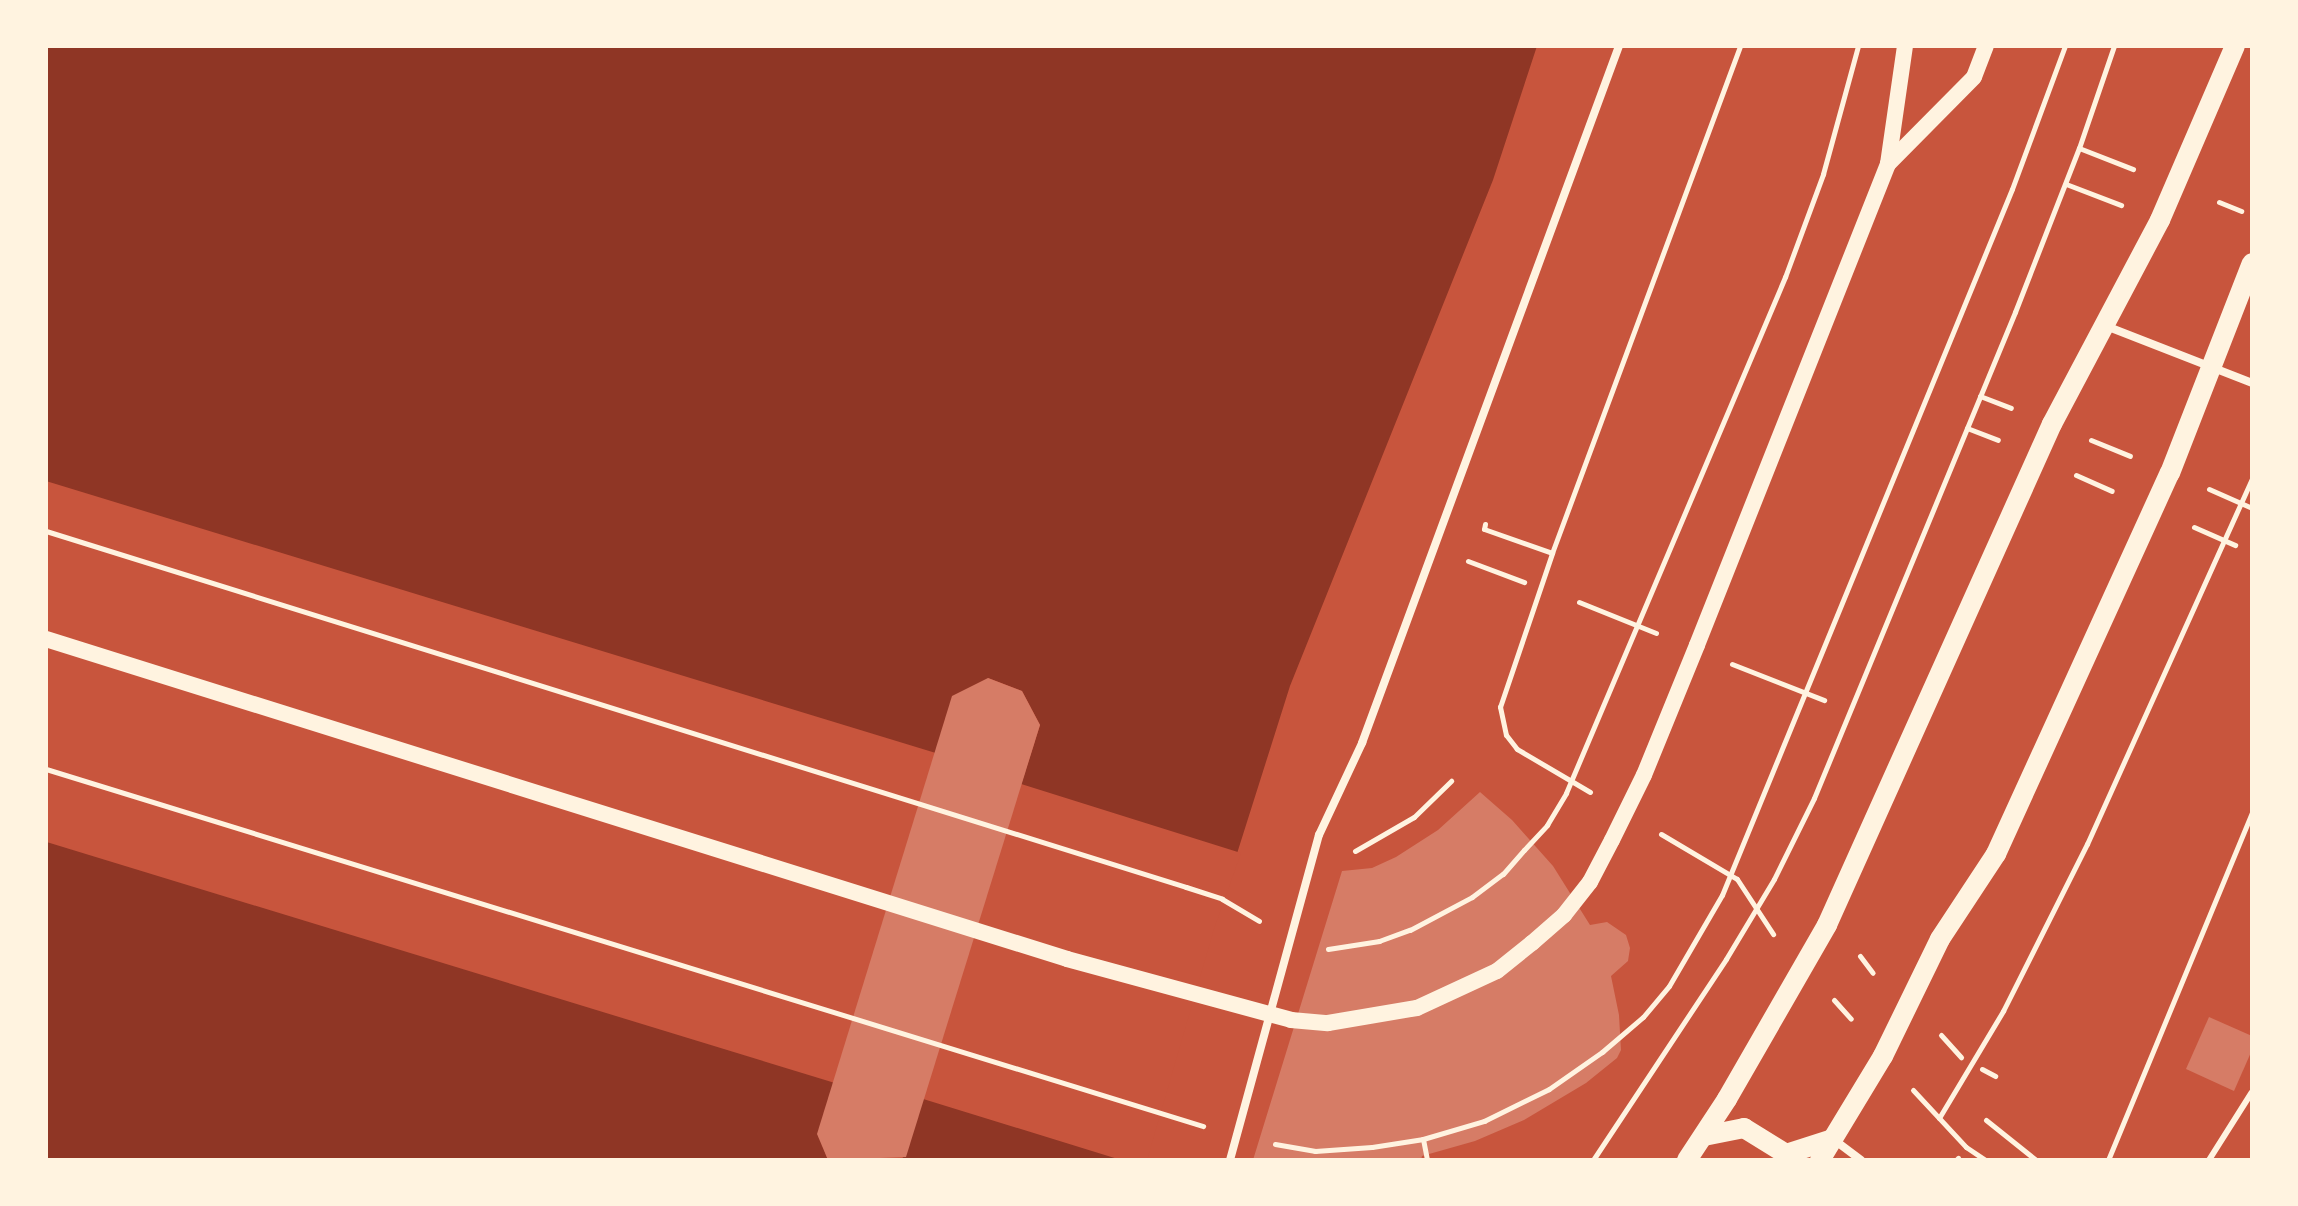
<!DOCTYPE html>
<style>
body{margin:0}
#map{position:relative;width:2298px;height:1206px;overflow:hidden;background:#c8553d;font-family:Rubik,sans-serif}
div>[style]{position:absolute}
.water>*{inset:0;background:#8f3625}
.pier>*{inset:0;background:#c8553d;transform-origin:0 0}
.building>*{inset:0;background:#d67c66}
.path>*{height:5px;margin:-2.5px;padding:0 2.5px;transform-origin:2.5px;border-radius:2.5px;background:#fff3e0}
.service>*{height:6px;margin:-3px;padding:0 3px;transform-origin:3px;border-radius:3px;background:#fff3e0}
.minor>*{height:8px;margin:-4px;padding:0 4px;transform-origin:4px;border-radius:4px;background:#fff3e0}
.secondary>*{height:16px;margin:-8px;padding:0 8px;transform-origin:8px;border-radius:8px;background:#fff3e0}
.primary>*{height:20px;margin:-10px;padding:0 10px;transform-origin:10px;border-radius:10px;background:#fff3e0}
span{translate:-50% -50%;white-space:nowrap;text-align:center;line-height:1.15;-webkit-text-stroke:7px #fff3e0;paint-order:stroke}
.frame{position:absolute;inset:0;border:48px solid #fff3e0;pointer-events:none}
</style>
<div id="map">
<div class="water">
<i style="clip-path:polygon(46px 46px,1537px 46px,1493px 180px,1290px 686px,1234px 863px,1210px 927px,1143px 1160px,902px 1160px,1040px 725px,1022px 691px,988px 678px,818px 1134px,828px 1160px,46px 1160px)"></i>
</div>
<div class="pier">
<i style="left:46px;top:481px;width:933px;height:345px;rotate:17deg"></i>
<i style="clip-path:polygon(1018px 783px,1241px 853px,1214px 929px,1147px 1160px,1121px 1160px,920px 1098px)"></i>
</div>
<div class="building">
<i style="clip-path:polygon(988px 678px,1022px 691px,1040px 725px,906px 1157px,828px 1160px,817px 1134px,952px 696px)"></i>
<i style="clip-path:polygon(1480px 792px,1512px 820px,1553px 866px,1590px 925px,1607px 922px,1626px 935px,1630px 948px,1628px 961px,1611px 976px,1619px 1015px,1621px 1050px,1617px 1058px,1586px 1083px,1524px 1120px,1475px 1141px,1422px 1156px,1421px 1160px,1253px 1160px,1342px 871px,1372px 868px,1396px 857px,1438px 830px)"></i>
<i style="clip-path:polygon(2209px 1017px,2252px 1036px,2252px 1050px,2234px 1091px,2186px 1069px)"></i>
</div>
<div class="path">
<i style="left:2079px;top:148px;width:58px;rotate:21.3deg"></i>
<i style="left:2066px;top:184px;width:59px;rotate:20.9deg"></i>
<i style="left:2219px;top:202px;width:24px;rotate:22deg"></i>
<i style="left:1980px;top:396px;width:33px;rotate:21deg"></i>
<i style="left:1967px;top:428px;width:33px;rotate:21deg"></i>
<i style="left:2091px;top:440px;width:42px;rotate:22.3deg"></i>
<i style="left:2076px;top:475px;width:39px;rotate:24deg"></i>
<i style="left:2209px;top:489px;width:47px;rotate:23.8deg"></i>
<i style="left:1485px;top:524px;width:5px;rotate:101deg"></i>
<i style="left:1484px;top:529px;width:72px;rotate:19.4deg"></i>
<i style="left:2194px;top:527px;width:45px;rotate:23.7deg"></i>
<i style="left:46px;top:531px;width:1194px;rotate:17.34deg"></i>
<i style="left:1186px;top:887px;width:38px;rotate:18deg"></i>
<i style="left:1222px;top:899px;width:43px;rotate:30.7deg"></i>
<i style="left:1468px;top:561px;width:60px;rotate:20.6deg"></i>
<i style="left:1579px;top:602px;width:83px;rotate:21.9deg"></i>
<i style="left:1732px;top:664px;width:99px;rotate:21.4deg"></i>
<i style="left:46px;top:769px;width:1211px;rotate:17.15deg"></i>
<i style="left:1590px;top:792px;width:85px;rotate:-149.5deg"></i>
<i style="left:1517px;top:749px;width:18px;rotate:-128deg"></i>
<i style="left:1506px;top:735px;width:29px;rotate:-102deg"></i>
<i style="left:1500px;top:707px;width:163px;rotate:-71.3deg"></i>
<i style="left:1552px;top:553px;width:541px;rotate:-69.65deg"></i>
<i style="left:1661px;top:834px;width:88px;rotate:30.6deg"></i>
<i style="left:1737px;top:879px;width:66px;rotate:56.8deg"></i>
<i style="left:1355px;top:851px;width:68px;rotate:-30deg"></i>
<i style="left:1414px;top:817px;width:52px;rotate:-44.2deg"></i>
<i style="left:1328px;top:949px;width:52px;rotate:-8.9deg"></i>
<i style="left:1379px;top:941px;width:33px;rotate:-20deg"></i>
<i style="left:1410px;top:930px;width:70px;rotate:-28deg"></i>
<i style="left:1472px;top:897px;width:39px;rotate:-37deg"></i>
<i style="left:1503px;top:874px;width:32px;rotate:-49deg"></i>
<i style="left:1524px;top:850px;width:34px;rotate:-47deg"></i>
<i style="left:1547px;top:825px;width:37px;rotate:-59deg"></i>
<i style="left:1566px;top:793px;width:561px;rotate:-67deg"></i>
<i style="left:1785px;top:277px;width:110px;rotate:-69.7deg"></i>
<i style="left:1823px;top:174px;width:133px;rotate:-74.7deg"></i>
<i style="left:1860px;top:956px;width:21px;rotate:53deg"></i>
<i style="left:1834px;top:1000px;width:25px;rotate:48deg"></i>
<i style="left:1941px;top:1035px;width:30px;rotate:48deg"></i>
<i style="left:1982px;top:1069px;width:15px;rotate:28deg"></i>
<i style="left:1913px;top:1090px;width:78px;rotate:47.1deg"></i>
<i style="left:1966px;top:1147px;width:23px;rotate:34deg"></i>
<i style="left:1939px;top:1118px;width:125px;rotate:-59.1deg"></i>
<i style="left:2003px;top:1011px;width:187px;rotate:-63.3deg"></i>
<i style="left:2087px;top:844px;width:401px;rotate:-65.7deg"></i>
<i style="left:1986px;top:1120px;width:64px;rotate:38.7deg"></i>
<i style="left:1423px;top:1139px;width:21px;rotate:79deg"></i>
<i style="left:1275px;top:1144px;width:41px;rotate:9.9deg"></i>
<i style="left:1315px;top:1151px;width:57px;rotate:-4deg"></i>
<i style="left:1372px;top:1147px;width:52px;rotate:-8.9deg"></i>
<i style="left:1423px;top:1139px;width:64px;rotate:-16.4deg"></i>
<i style="left:1484px;top:1121px;width:72px;rotate:-26.2deg"></i>
<i style="left:1549px;top:1089px;width:65px;rotate:-34.9deg"></i>
<i style="left:1602px;top:1052px;width:54px;rotate:-40.5deg"></i>
<i style="left:1643px;top:1017px;width:40px;rotate:-50deg"></i>
<i style="left:1669px;top:986px;width:105px;rotate:-59.8deg"></i>
<i style="left:1722px;top:895px;width:763px;rotate:-67.67deg"></i>
<i style="left:2012px;top:189px;width:153px;rotate:-69.7deg"></i>
<i style="left:1593px;top:1160px;width:241px;rotate:-56.5deg"></i>
<i style="left:1726px;top:959px;width:93px;rotate:-59deg"></i>
<i style="left:1774px;top:879px;width:90px;rotate:-63.7deg"></i>
<i style="left:1814px;top:798px;width:526px;rotate:-67.53deg"></i>
<i style="left:2015px;top:312px;width:176px;rotate:-68.7deg"></i>
<i style="left:2079px;top:148px;width:108px;rotate:-71.1deg"></i>
<i style="left:1956px;top:1160px;width:3px;rotate:-45deg"></i>
<i style="left:2108px;top:1160px;width:377px;rotate:-67.5deg"></i>
</div>
<div class="service">
<i style="left:2209px;top:1160px;width:80px;rotate:-57.7deg"></i>
</div>
<div class="minor">
<i style="left:2106px;top:326px;width:157px;rotate:21.3deg"></i>
<i style="left:1833px;top:1139px;width:35px;rotate:37deg"></i>
<i style="left:1230px;top:1160px;width:337px;rotate:-74.7deg"></i>
<i style="left:1319px;top:835px;width:102px;rotate:-64.9deg"></i>
<i style="left:1362px;top:743px;width:743px;rotate:-69.76deg"></i>
</div>
<div class="secondary">
<i style="left:1888px;top:164px;width:122px;rotate:-45.3deg"></i>
<i style="left:1974px;top:77px;width:33px;rotate:-69deg"></i>
<i style="left:46px;top:639px;width:1070px;rotate:17.4deg"></i>
<i style="left:1067px;top:959px;width:232px;rotate:15.2deg"></i>
<i style="left:1291px;top:1020px;width:37px;rotate:5deg"></i>
<i style="left:1328px;top:1023px;width:90px;rotate:-9.6deg"></i>
<i style="left:1417px;top:1008px;width:88px;rotate:-24.8deg"></i>
<i style="left:1497px;top:971px;width:45px;rotate:-38.7deg"></i>
<i style="left:1532px;top:943px;width:43px;rotate:-41.2deg"></i>
<i style="left:1564px;top:915px;width:42px;rotate:-51.8deg"></i>
<i style="left:1590px;top:882px;width:47px;rotate:-62.4deg"></i>
<i style="left:1612px;top:840px;width:72px;rotate:-63.8deg"></i>
<i style="left:1644px;top:775px;width:140px;rotate:-67.8deg"></i>
<i style="left:1697px;top:645px;width:518px;rotate:-68.34deg"></i>
<i style="left:1888px;top:164px;width:119px;rotate:-81.8deg"></i>
</div>
<div class="primary">
<i style="left:1704px;top:1136px;width:41px;rotate:-11.3deg"></i>
<i style="left:1744px;top:1128px;width:49px;rotate:31.8deg"></i>
<i style="left:1786px;top:1154px;width:49px;rotate:-17.7deg"></i>
<i style="left:1687px;top:1160px;width:73px;rotate:-56.7deg"></i>
<i style="left:1727px;top:1099px;width:201px;rotate:-60.1deg"></i>
<i style="left:1827px;top:925px;width:549px;rotate:-65.82deg"></i>
<i style="left:2052px;top:424px;width:231px;rotate:-62.1deg"></i>
<i style="left:2160px;top:220px;width:189px;rotate:-66.7deg"></i>
<i style="left:1820px;top:1160px;width:122px;rotate:-58.8deg"></i>
<i style="left:1883px;top:1056px;width:130px;rotate:-64deg"></i>
<i style="left:1940px;top:939px;width:102px;rotate:-56.6deg"></i>
<i style="left:1996px;top:854px;width:419px;rotate:-65.5deg"></i>
<i style="left:2170px;top:473px;width:225px;rotate:-68.7deg"></i>
</div>
<div class="frame"></div>
</div>
